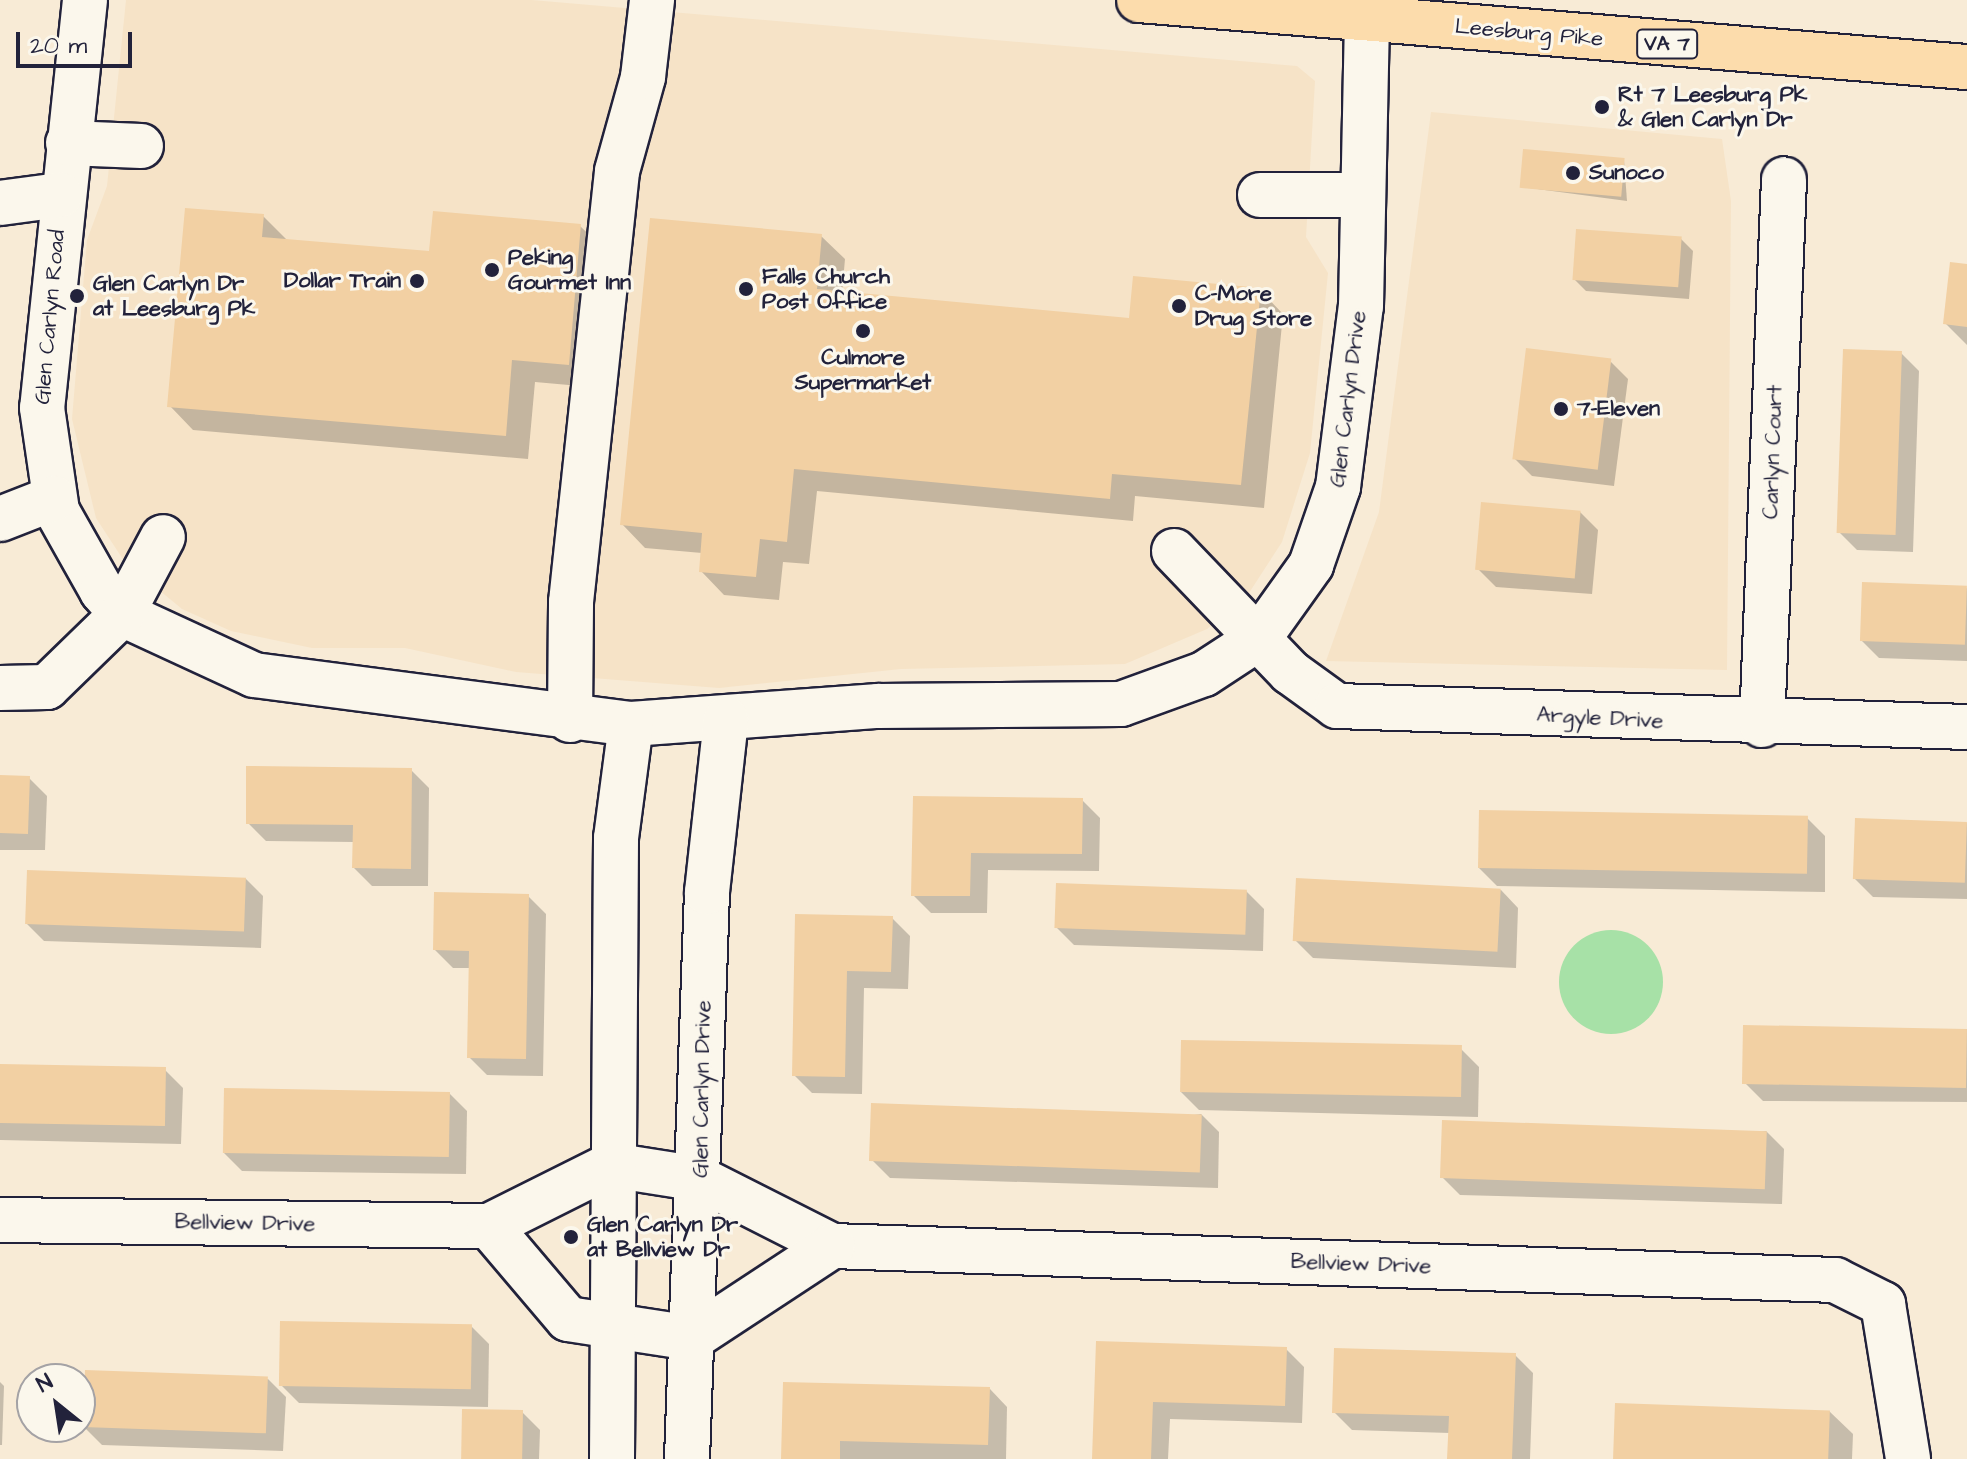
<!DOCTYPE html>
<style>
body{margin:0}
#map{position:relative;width:1967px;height:1459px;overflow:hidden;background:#f8ebd6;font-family:"Architects Daughter",sans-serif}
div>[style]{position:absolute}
.built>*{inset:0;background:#f6e3c7}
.green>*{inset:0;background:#a7e1a7}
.round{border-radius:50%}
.shadow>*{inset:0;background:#0003}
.building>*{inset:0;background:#f2d0a3;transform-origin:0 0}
.roads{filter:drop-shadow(2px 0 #22223b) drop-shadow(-2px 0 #22223b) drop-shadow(0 2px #22223b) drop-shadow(0 -2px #22223b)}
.minor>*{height:44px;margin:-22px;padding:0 22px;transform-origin:22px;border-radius:22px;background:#fbf7ec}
.major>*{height:44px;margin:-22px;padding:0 22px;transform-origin:22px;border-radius:22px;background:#fcdcac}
.dots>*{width:22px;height:22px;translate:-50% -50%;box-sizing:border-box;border:4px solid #fbf7ec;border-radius:50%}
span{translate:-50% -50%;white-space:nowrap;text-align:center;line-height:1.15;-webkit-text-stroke:6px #fbf7ec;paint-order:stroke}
.shield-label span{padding:2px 6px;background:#fbf7ec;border:2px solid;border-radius:6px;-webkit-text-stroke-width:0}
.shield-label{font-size:20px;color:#22223b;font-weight:700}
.street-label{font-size:22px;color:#22223b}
.poi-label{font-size:22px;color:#22223b;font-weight:700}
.left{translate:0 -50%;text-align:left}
.right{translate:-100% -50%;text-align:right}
.north{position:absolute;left:16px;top:1363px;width:80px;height:80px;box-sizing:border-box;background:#fbf7ec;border:2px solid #a4a2a5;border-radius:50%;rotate:330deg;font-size:22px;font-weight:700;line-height:32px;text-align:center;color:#22223b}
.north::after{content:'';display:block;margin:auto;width:28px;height:36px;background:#22223b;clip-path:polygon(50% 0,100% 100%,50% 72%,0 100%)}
.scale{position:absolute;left:16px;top:32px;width:116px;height:36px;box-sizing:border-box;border:4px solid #22223b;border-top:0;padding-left:10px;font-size:24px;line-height:28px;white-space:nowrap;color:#22223b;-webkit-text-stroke:6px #fbf7ec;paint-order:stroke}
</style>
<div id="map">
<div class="built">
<i style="clip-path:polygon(126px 0,532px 0,1297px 66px,1315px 81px,1306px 237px,1328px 273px,1310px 453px,1282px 542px,1247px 596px,1207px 629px,1125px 664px,901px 669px,719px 688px,516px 672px,405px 648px,312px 648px,231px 631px,182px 609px,124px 561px,96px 518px,72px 419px,87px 240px,107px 186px)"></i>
<i style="clip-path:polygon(1431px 112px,1722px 139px,1731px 201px,1727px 670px,1326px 661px,1379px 512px)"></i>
</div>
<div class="green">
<i class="round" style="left:1559px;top:930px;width:104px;height:104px"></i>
</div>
<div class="shadow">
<i style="clip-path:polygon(1624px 160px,1627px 201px,1522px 187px)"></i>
<i style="clip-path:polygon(263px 216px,288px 241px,431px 253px,580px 226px,604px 249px,591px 387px,535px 382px,528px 459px,193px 430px,170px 406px)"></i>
<i style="clip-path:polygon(821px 236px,845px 259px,842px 293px,1131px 320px,1260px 290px,1283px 314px,1264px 508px,1135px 496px,1133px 521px,817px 491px,809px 564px,783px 562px,779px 600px,724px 595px,701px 571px,702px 553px,645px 548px,622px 524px)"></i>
<i style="clip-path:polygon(1681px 239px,1693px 251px,1689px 299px,1586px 291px,1574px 279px)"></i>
<i style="clip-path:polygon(1967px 266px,1967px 345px,1945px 323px)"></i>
<i style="clip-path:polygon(1901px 353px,1919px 371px,1913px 552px,1857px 550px,1839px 532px)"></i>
<i style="clip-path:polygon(1610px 361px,1628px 379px,1614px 486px,1532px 476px,1514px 458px)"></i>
<i style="clip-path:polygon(1580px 512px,1598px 530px,1592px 594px,1496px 587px,1478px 569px)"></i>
<i style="clip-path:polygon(1967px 588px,1967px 661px,1879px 658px,1861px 640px)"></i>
<i style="clip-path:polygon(411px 770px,429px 788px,428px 886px,372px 886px,354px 868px,354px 842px,266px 841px,248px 823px)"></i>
<i style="clip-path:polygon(0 777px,29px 778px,47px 796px,45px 850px,0 850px)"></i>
<i style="clip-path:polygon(915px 798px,1082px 800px,1100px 818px,1099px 871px,988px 870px,987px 913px,931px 913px,913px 895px)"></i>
<i style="clip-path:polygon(1807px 818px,1825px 836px,1825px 892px,1497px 886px,1479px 868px)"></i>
<i style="clip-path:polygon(1967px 823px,1967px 899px,1873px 897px,1855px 879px)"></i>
<i style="clip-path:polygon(245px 878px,263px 896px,261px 948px,44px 941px,26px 923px)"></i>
<i style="clip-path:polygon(1501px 890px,1518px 908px,1516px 968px,1313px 958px,1295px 940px)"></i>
<i style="clip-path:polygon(1246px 891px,1264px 909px,1263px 951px,1074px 945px,1056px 927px)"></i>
<i style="clip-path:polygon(528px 896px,546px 914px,543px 1076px,487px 1075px,469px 1057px,471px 968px,453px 968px,435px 950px)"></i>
<i style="clip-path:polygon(797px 916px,892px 918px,910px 936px,908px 989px,864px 988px,862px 1094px,812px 1093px,794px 1075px)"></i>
<i style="clip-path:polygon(1967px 1029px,1967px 1102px,1763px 1101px,1745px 1083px)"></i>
<i style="clip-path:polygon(1461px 1049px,1479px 1067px,1478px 1117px,1199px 1110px,1181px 1092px)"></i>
<i style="clip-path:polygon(0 1066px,165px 1070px,183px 1088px,181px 1144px,0 1140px)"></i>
<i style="clip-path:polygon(449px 1093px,467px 1111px,466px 1174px,242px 1171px,224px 1153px)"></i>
<i style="clip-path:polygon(1201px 1114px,1219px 1132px,1218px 1188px,890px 1178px,872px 1160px)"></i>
<i style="clip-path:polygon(1766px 1131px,1784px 1149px,1782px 1204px,1460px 1195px,1442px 1177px)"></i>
<i style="clip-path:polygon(471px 1326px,489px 1344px,488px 1407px,299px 1403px,281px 1385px)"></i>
<i style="clip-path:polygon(1098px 1343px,1286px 1349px,1304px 1367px,1302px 1423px,1170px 1419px,1168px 1459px,1094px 1459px)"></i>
<i style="clip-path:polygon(1515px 1355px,1533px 1373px,1530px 1459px,1449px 1459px,1450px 1433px,1352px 1430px,1334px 1412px)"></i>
<i style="clip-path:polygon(268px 1379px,286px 1397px,283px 1451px,102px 1445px,84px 1427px)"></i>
<i style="clip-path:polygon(0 1382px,4px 1386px,2px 1445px,0 1445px)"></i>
<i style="clip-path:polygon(990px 1389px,1007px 1407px,1006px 1459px,783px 1459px)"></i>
<i style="clip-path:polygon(1829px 1411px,1853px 1434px,1852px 1459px,1615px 1459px)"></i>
<i style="clip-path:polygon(522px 1412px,540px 1430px,539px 1459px,462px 1459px)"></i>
</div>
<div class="building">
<i style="left:1523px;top:149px;width:102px;height:39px;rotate:5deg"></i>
<i style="clip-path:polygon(185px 208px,264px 214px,262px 237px,429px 251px,433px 211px,581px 224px,569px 365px,512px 360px,506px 436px,167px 407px)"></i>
<i style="clip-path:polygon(650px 218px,822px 234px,817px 289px,1129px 318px,1133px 276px,1261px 288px,1241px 485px,1112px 474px,1110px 499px,794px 469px,787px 542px,760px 539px,756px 577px,699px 572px,702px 533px,620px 525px)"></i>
<i style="left:1576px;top:229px;width:106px;height:51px;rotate:4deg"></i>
<i style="clip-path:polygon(1950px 262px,1967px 264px,1967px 327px,1943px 324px)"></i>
<i style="left:1526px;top:348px;width:86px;height:112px;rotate:7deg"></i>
<i style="left:1843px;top:349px;width:59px;height:184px;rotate:2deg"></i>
<i style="left:1481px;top:502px;width:100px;height:68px;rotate:5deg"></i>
<i style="left:1862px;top:582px;width:105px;height:59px;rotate:2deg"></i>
<i style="clip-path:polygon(246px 766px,412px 768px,411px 869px,352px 868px,353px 825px,246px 824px)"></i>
<i style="left:0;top:775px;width:30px;height:58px;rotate:2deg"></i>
<i style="clip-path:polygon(913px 796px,1083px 798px,1082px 854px,971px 853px,970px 896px,911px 896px)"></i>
<i style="left:1479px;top:810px;width:329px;height:58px;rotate:1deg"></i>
<i style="left:1855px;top:818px;width:112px;height:61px;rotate:2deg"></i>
<i style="left:27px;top:870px;width:219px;height:54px;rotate:2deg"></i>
<i style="left:1296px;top:878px;width:205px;height:63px;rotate:3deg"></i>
<i style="left:1056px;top:883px;width:191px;height:45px;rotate:2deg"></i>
<i style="clip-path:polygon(434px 892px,529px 894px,526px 1059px,467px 1058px,469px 951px,433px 950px)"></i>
<i style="clip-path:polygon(795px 914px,893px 916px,891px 972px,847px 971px,845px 1077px,792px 1076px)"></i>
<i style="left:1743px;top:1025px;width:224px;height:59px;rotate:1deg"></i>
<i style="left:1181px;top:1040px;width:281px;height:52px;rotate:1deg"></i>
<i style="left:0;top:1064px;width:166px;height:59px;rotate:1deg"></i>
<i style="left:224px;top:1088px;width:226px;height:65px;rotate:1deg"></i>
<i style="left:871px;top:1103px;width:331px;height:58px;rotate:2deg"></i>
<i style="left:1442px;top:1120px;width:325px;height:58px;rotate:2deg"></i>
<i style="left:280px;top:1321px;width:192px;height:65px;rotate:1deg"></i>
<i style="clip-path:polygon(1096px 1341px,1287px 1347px,1285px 1406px,1153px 1402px,1151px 1459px,1092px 1459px)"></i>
<i style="clip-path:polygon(1334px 1348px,1516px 1353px,1512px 1459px,1447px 1459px,1449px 1416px,1332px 1413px)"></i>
<i style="left:85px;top:1370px;width:183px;height:57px;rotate:2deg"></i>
<i style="clip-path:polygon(783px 1382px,990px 1387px,988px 1445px,840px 1441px,840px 1459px,781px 1459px)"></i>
<i style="left:1615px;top:1403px;width:215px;height:56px;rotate:2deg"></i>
<i style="left:462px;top:1409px;width:61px;height:50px;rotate:1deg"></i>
</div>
<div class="roads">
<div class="minor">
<i style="left:85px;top:0;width:410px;rotate:96deg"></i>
<i style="left:42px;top:408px;width:104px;rotate:81.7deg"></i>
<i style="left:57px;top:511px;width:92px;rotate:60.6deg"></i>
<i style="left:102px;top:591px;width:30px;rotate:49deg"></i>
<i style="left:122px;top:614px;width:145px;rotate:24.8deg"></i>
<i style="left:254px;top:675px;width:380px;rotate:7.4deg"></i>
<i style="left:631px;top:724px;width:248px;rotate:-4.2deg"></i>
<i style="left:878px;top:706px;width:243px;rotate:-0.5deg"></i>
<i style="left:1121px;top:704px;width:88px;rotate:-19.9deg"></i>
<i style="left:1204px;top:674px;width:66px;rotate:-33.2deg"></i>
<i style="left:1259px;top:638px;width:90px;rotate:-54.5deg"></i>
<i style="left:1311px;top:565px;width:83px;rotate:-70.9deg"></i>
<i style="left:1338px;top:487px;width:182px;rotate:-82.8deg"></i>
<i style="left:1361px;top:306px;width:286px;rotate:-88.8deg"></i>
<i style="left:68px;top:143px;width:73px;rotate:2.4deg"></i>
<i style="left:1260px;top:195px;width:102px"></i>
<i style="left:0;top:203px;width:61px;rotate:-7.6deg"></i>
<i style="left:0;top:519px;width:58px;rotate:-21.3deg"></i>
<i style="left:1174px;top:551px;width:168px;rotate:46.2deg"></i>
<i style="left:1290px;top:672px;width:58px;rotate:35.9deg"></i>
<i style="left:1337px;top:706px;width:630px;rotate:1.91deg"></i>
<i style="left:0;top:688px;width:47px;rotate:-1.2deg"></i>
<i style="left:47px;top:687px;width:105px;rotate:-44.2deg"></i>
<i style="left:122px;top:614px;width:87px;rotate:-62deg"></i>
<i style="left:570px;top:720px;width:118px;rotate:-89.5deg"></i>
<i style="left:571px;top:602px;width:433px;rotate:-83.9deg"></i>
<i style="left:617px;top:171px;width:98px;rotate:-74.5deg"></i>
<i style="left:643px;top:77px;width:78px;rotate:-83.3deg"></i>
<i style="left:1762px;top:725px;width:546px;rotate:-87.69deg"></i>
<i style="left:0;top:1220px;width:489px;rotate:0.7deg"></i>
<i style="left:489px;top:1226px;width:136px;rotate:-26.6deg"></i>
<i style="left:611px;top:1165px;width:90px;rotate:8.9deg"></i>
<i style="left:700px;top:1179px;width:148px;rotate:26.9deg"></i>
<i style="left:832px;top:1246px;width:1004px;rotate:1.94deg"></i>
<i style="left:1835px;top:1280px;width:54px;rotate:26.6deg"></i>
<i style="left:1883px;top:1304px;width:157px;rotate:80.8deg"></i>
<i style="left:489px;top:1226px;width:122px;rotate:49.7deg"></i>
<i style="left:568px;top:1319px;width:125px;rotate:8.7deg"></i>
<i style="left:692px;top:1338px;width:168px;rotate:-33.3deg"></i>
<i style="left:612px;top:1459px;width:621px;rotate:-89.63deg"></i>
<i style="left:616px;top:838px;width:115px;rotate:-82.5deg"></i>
<i style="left:687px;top:1459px;width:567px;rotate:-87.98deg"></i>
<i style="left:707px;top:892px;width:174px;rotate:-83.7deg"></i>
</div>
<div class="major">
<i style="left:1139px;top:0;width:831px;rotate:4.63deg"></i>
</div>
</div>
<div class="dots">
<i style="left:1602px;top:107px;background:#22223b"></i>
<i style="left:1573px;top:173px;background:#22223b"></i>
<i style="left:492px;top:270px;background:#22223b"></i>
<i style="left:417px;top:281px;background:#22223b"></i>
<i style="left:746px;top:289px;background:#22223b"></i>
<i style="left:77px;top:296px;background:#22223b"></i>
<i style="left:1179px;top:306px;background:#22223b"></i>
<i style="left:863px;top:331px;background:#22223b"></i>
<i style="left:1561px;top:409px;background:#22223b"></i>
<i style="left:571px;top:1237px;background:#22223b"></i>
</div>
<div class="shield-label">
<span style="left:1667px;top:44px">VA 7</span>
</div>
<div class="street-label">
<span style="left:1529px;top:33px;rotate:5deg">Leesburg Pike</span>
<span style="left:50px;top:317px;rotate:-85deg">Glen Carlyn Road</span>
<span style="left:1348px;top:399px;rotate:-83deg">Glen Carlyn Drive</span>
<span style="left:1773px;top:452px;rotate:-88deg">Carlyn Court</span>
<span style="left:1600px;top:718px;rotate:3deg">Argyle Drive</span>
<span style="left:702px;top:1089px;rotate:-89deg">Glen Carlyn Drive</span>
<span style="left:245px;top:1223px;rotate:1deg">Bellview Drive</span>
<span style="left:1361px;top:1264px;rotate:2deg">Bellview Drive</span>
</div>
<div class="poi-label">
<span class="left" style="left:1618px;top:107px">Rt 7 Leesburg Pk<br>&amp; Glen Carlyn Dr</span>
<span class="left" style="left:1589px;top:173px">Sunoco</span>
<span class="left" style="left:508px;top:270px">Peking<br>Gourmet Inn</span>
<span class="left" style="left:762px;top:289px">Falls Church<br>Post Office</span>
<span class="right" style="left:401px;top:281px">Dollar Train</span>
<span class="left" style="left:93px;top:296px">Glen Carlyn Dr<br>at Leesburg Pk</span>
<span class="left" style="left:1195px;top:306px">C-More<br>Drug Store</span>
<span style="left:863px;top:370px">Culmore<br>Supermarket</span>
<span class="left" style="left:1577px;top:409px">7-Eleven</span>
<span class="left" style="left:587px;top:1237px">Glen Carlyn Dr<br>at Bellview Dr</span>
</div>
<div class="north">N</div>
<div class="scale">20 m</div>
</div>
